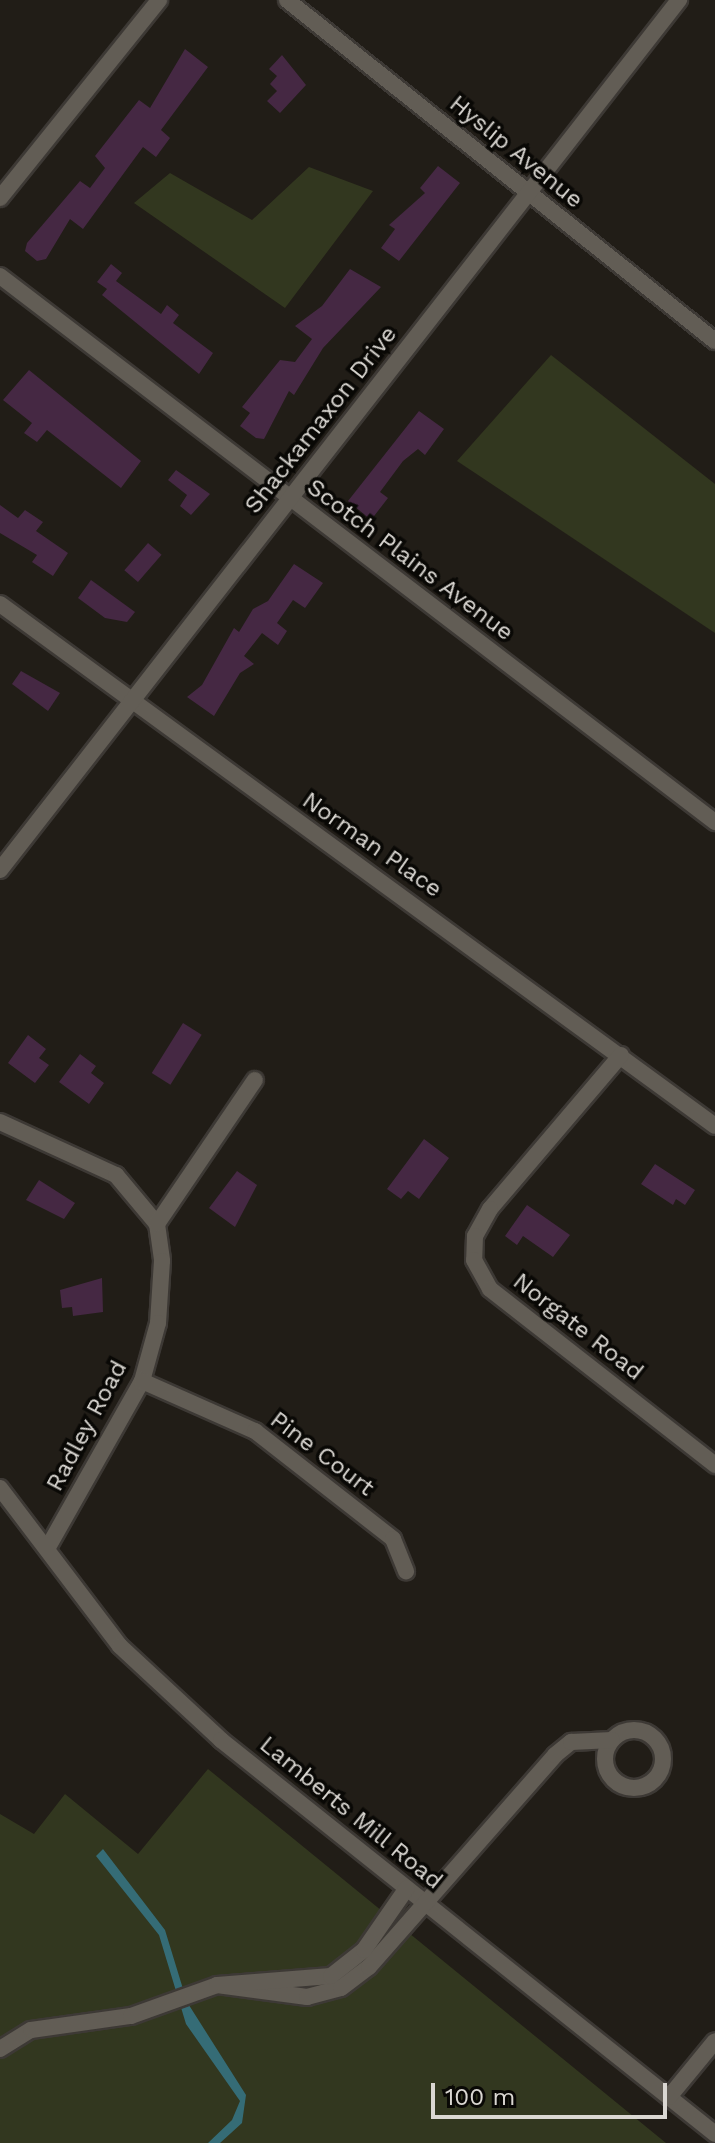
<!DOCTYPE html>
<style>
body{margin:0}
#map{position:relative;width:715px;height:2143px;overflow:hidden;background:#211d17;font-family:"Work Sans",sans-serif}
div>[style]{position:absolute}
.green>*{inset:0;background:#32371f}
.water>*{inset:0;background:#356c76}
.building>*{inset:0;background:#452843;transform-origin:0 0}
.roads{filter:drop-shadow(2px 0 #3d3935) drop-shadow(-2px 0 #3d3935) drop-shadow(0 2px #3d3935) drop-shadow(0 -2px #3d3935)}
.street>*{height:16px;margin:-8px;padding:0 8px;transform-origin:8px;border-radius:8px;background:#625d55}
.street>.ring{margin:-8px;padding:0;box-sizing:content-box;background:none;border:16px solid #625d55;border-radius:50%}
span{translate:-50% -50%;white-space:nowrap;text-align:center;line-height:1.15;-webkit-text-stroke:7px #090805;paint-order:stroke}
.street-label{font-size:24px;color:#dad7d2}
.scale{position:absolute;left:431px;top:2083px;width:236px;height:36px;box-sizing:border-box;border:4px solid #dad7d2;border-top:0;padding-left:10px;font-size:24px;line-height:28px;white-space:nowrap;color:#dad7d2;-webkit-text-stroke:6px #090805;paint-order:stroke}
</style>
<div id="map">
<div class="green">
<i style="clip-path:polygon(309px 167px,373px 191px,285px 308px,134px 203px,170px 173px,252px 220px)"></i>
<i style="clip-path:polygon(551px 355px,715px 484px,715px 633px,457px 461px)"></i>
<i style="clip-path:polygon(208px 1769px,666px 2143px,0 2143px,0 1814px,34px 1834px,65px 1794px,138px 1854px)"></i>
</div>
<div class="water">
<i style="clip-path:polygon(103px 1849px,165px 1930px,187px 2002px,246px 2095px,242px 2123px,220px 2143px,208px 2143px,232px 2120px,240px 2101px,186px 2024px,159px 1935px,96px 1856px)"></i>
</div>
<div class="building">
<i style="clip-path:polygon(185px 49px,208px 67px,161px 130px,170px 138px,156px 157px,143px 147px,83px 229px,70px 219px,46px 259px,37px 261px,25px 251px,27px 243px,80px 181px,90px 188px,105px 168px,95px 156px,139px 100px,150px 108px)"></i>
<i style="clip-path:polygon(282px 55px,306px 85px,280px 113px,267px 101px,277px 91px,270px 84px,277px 76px,269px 69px)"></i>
<i style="clip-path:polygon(438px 166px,460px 183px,399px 261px,381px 248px,395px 229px,389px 225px,425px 193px,420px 188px)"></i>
<i style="clip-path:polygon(111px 264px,122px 273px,116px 281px,161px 314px,167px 305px,179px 315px,173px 323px,213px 353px,199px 374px,102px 295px,107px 289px,97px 282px)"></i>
<i style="clip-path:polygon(350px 269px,381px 287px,323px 348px,294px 395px,289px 391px,264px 439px,256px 438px,240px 426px,250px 413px,242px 407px,280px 360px,295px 362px,312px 339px,295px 326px,322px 306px)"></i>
<i style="clip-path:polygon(29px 370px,141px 461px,121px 488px,47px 430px,37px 442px,24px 433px,32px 423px,3px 400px)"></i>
<i style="clip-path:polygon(419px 411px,444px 429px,425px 455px,418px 449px,403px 461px,380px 492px,388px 498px,371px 520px,348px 501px)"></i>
<i style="clip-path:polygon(176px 470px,210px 494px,191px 515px,180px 506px,187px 495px,168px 480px)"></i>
<i style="clip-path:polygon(0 505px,18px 518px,25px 510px,43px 522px,36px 531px,68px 553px,53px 576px,32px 562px,37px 555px,0 533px)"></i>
<i style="left:148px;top:543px;width:18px;height:36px;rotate:41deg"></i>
<i style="clip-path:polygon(294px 564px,323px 583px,305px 608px,293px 600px,277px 623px,287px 631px,278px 645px,262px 633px,244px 656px,254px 664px,240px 673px,214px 716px,187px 697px,202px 685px,234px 628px,239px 632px,253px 609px,268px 601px)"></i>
<i style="clip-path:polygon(91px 580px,135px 612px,127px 622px,105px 618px,78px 598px)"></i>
<i style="clip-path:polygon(21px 671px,60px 693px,48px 711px,12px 684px)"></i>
<i style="left:183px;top:1023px;width:22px;height:59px;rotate:32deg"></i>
<i style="clip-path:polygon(28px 1035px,46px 1049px,39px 1058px,49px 1065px,35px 1083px,8px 1063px)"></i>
<i style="clip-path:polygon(80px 1054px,96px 1066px,91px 1073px,104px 1083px,89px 1104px,59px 1082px)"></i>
<i style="clip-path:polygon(424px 1139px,449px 1158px,419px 1199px,408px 1191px,401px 1199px,387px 1189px)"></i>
<i style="clip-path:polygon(655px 1164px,695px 1190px,685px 1205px,676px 1199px,673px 1205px,641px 1184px)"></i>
<i style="clip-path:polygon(237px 1171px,257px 1185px,235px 1227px,209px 1208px)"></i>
<i style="clip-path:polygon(39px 1180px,75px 1203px,64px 1219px,26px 1200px)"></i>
<i style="clip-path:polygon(527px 1205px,570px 1235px,553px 1257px,523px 1236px,517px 1245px,505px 1236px)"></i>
<i style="clip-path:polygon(102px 1278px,103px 1312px,73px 1316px,72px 1307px,62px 1308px,60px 1290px)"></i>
</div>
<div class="roads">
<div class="street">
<i style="left:287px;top:0;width:547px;rotate:38.55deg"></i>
<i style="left:0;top:198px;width:254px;rotate:-51.2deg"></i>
<i style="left:0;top:276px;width:900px;rotate:37.37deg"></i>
<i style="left:0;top:604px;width:885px;rotate:36.13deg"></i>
<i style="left:0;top:870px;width:1104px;rotate:-52.03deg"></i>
<i style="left:621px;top:1055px;width:202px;rotate:130.4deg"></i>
<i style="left:490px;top:1209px;width:31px;rotate:119deg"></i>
<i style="left:475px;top:1236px;width:24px;rotate:92deg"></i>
<i style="left:474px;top:1260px;width:33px;rotate:61deg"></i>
<i style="left:490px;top:1289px;width:286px;rotate:38deg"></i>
<i style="left:0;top:1122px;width:128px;rotate:24.6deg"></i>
<i style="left:116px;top:1175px;width:64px;rotate:50.1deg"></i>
<i style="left:157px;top:1224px;width:37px;rotate:82deg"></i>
<i style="left:162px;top:1261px;width:62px;rotate:93.7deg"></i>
<i style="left:158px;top:1323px;width:60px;rotate:105.4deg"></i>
<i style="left:142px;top:1381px;width:193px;rotate:119.5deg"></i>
<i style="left:157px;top:1224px;width:174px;rotate:-55.8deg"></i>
<i style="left:142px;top:1381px;width:124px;rotate:23.9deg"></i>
<i style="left:255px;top:1431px;width:175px;rotate:38deg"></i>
<i style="left:393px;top:1539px;width:35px;rotate:68deg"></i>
<i style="left:0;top:1488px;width:198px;rotate:52.8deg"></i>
<i style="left:120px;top:1646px;width:138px;rotate:42.9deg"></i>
<i style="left:221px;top:1740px;width:632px;rotate:38.57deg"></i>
<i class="ring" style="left:605px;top:1730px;width:42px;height:42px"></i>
<i style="left:217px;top:1985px;width:91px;rotate:7.6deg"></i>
<i style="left:307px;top:1997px;width:35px;rotate:-15deg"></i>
<i style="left:341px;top:1988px;width:35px;rotate:-37deg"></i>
<i style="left:369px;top:1967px;width:282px;rotate:-48.7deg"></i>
<i style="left:555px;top:1755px;width:21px;rotate:-39deg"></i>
<i style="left:571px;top:1742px;width:41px;rotate:-2.8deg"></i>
<i style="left:0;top:2049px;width:36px;rotate:-32deg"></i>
<i style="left:31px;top:2030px;width:101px;rotate:-8deg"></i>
<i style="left:131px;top:2016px;width:91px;rotate:-19.8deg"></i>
<i style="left:217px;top:1985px;width:114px;rotate:-4.5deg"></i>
<i style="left:331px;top:1976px;width:42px;rotate:-38.2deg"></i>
<i style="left:364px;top:1950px;width:75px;rotate:-55.3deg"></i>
<i style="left:669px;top:2097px;width:72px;rotate:-50.6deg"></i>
</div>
</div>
<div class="street-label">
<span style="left:516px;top:152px;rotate:39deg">Hyslip Avenue</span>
<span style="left:321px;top:420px;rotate:-52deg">Shackamaxon Drive</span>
<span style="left:410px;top:560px;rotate:37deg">Scotch Plains Avenue</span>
<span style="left:372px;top:845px;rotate:35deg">Norman Place</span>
<span style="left:578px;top:1327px;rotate:38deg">Norgate Road</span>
<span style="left:87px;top:1426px;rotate:-62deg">Radley Road</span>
<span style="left:322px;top:1454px;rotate:37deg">Pine Court</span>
<span style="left:351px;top:1813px;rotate:39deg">Lamberts Mill Road</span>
</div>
<div class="scale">100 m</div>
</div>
